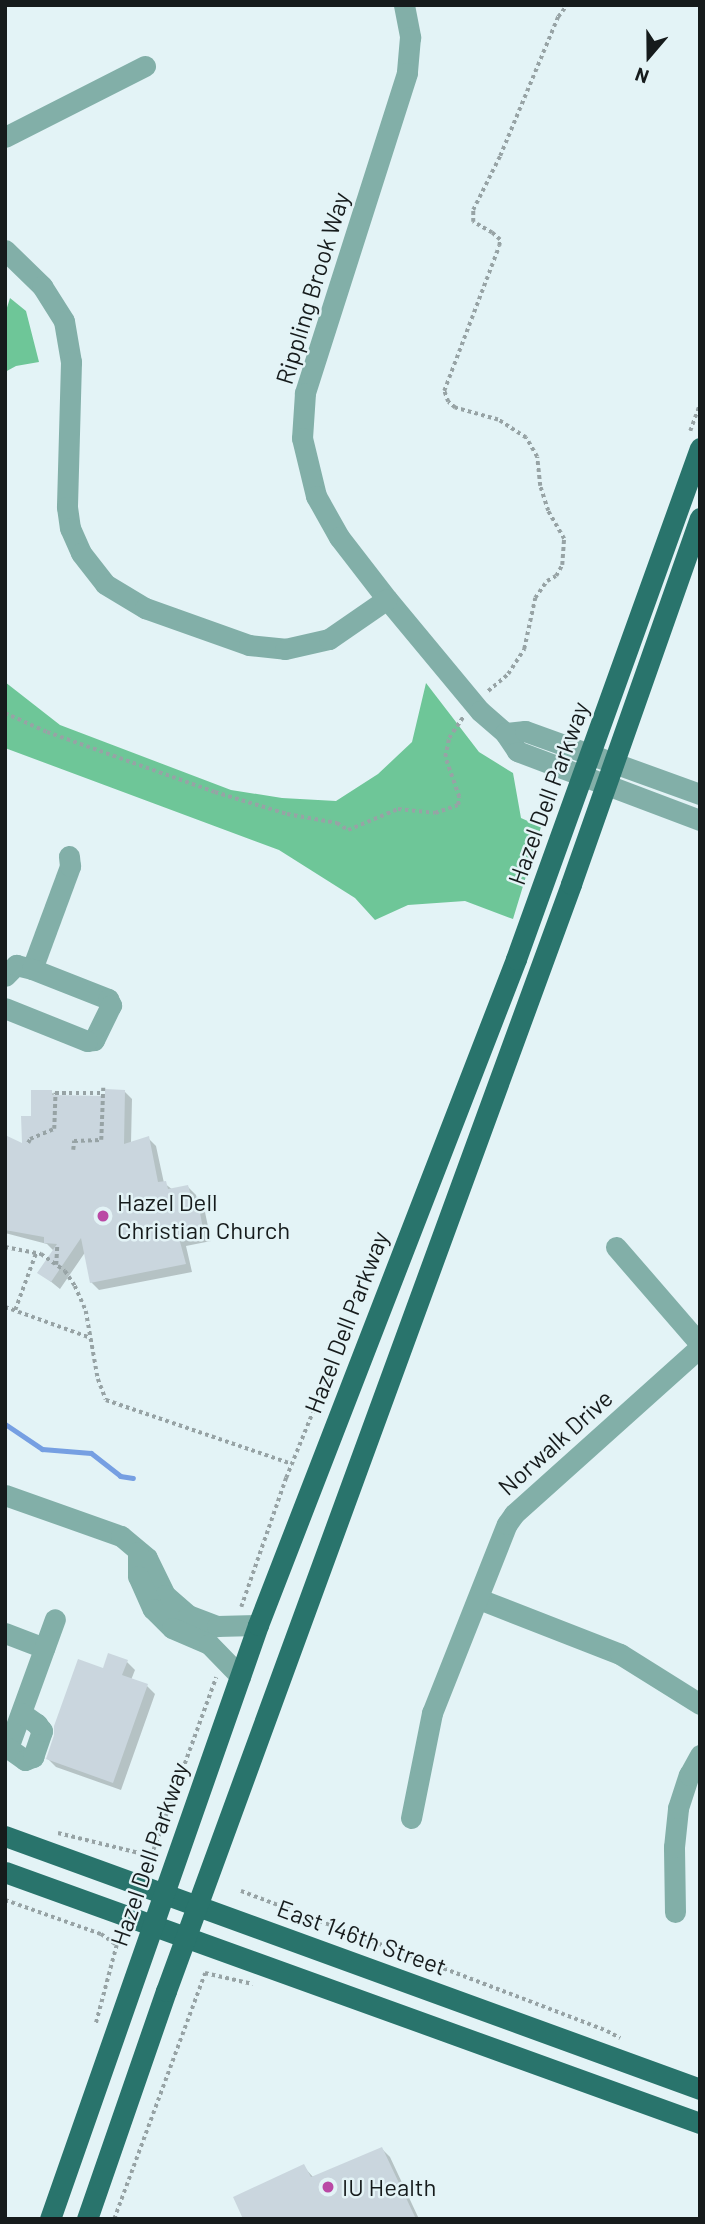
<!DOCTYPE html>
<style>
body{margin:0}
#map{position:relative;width:705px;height:2224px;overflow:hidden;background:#e3f3f6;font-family:Barlow,sans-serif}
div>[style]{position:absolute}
.forest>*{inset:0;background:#6ec698}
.shadow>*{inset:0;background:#0003}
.stream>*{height:5px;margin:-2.5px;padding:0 2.5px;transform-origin:2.5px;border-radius:2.5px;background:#769fe2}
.building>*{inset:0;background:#cad6de}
.path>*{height:3.5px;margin-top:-1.75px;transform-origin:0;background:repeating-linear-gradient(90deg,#97a3a5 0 3.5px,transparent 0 7px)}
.minor>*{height:21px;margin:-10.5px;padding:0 10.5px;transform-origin:10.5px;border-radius:10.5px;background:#82afa8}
.major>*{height:21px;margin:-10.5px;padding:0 10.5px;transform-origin:10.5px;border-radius:10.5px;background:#29746c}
.dots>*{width:19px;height:19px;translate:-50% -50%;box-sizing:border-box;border:4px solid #e3f3f6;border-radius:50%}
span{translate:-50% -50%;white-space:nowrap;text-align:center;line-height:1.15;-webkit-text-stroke:5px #e3f3f6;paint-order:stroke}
.street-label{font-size:24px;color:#161b1c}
.poi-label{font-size:24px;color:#161b1c}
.left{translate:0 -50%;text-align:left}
.frame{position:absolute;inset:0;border:7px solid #161b1c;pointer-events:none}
.north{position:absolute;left:614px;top:21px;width:70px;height:70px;-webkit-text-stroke:5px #e3f3f6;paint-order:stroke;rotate:200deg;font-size:19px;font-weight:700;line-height:28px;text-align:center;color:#161b1c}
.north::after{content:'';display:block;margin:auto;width:24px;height:32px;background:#161b1c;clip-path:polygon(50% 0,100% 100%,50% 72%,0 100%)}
</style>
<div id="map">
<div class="forest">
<i style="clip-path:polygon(10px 298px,26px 311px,39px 362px,16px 366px,5px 372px,5px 314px)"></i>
<i style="clip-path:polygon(5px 682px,60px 725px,231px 790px,282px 798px,336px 801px,378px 774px,412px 742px,426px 683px,479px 752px,513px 773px,521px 818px,541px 827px,513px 919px,465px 901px,408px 905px,375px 920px,355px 898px,279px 850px,5px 748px)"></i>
</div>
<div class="shadow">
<i style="clip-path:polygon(124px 1091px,132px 1099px,131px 1143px,148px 1138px,156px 1146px,164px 1183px,173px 1190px,188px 1187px,196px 1195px,199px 1206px,205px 1212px,211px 1241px,186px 1246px,192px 1272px,99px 1290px,91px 1282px,86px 1251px,60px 1289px,39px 1272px,54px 1251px,47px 1244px,5px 1233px,5px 1137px,24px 1146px,32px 1118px,51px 1092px,56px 1096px,107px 1097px)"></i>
<i style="clip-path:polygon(127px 1662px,135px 1670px,131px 1680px,147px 1686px,155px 1694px,121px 1790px,56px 1767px,48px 1759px,105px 1670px)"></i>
<i style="clip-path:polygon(382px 2149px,390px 2157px,419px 2219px,245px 2219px,304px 2167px,314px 2178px)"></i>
</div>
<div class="stream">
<i style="left:5px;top:1424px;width:45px;rotate:34deg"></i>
<i style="left:42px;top:1449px;width:49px;rotate:4.7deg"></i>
<i style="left:91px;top:1453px;width:37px;rotate:38deg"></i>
<i style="left:120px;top:1476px;width:13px;rotate:9deg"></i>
</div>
<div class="building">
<i style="clip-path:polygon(105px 1089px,125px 1090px,124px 1144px,149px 1136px,158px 1182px,166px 1181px,168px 1189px,188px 1185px,193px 1203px,198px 1202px,204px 1234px,179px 1238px,186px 1264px,90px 1283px,81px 1238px,51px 1282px,37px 1273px,57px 1244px,44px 1243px,44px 1237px,5px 1230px,5px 1135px,22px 1143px,21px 1116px,31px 1116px,31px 1090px,52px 1090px,52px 1095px,105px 1096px)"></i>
<i style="clip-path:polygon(108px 1653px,128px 1660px,122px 1675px,148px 1684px,113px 1783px,46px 1759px,54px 1735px,54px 1726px,78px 1659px,103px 1668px)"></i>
<i style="clip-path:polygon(382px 2147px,416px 2219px,243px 2219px,233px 2197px,304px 2164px,311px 2177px)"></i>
</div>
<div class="path">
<i style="left:690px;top:431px;width:29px;rotate:-70deg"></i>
<i style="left:488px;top:691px;width:26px;rotate:-40deg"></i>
<i style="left:508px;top:674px;width:30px;rotate:-57deg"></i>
<i style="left:524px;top:649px;width:52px;rotate:-77.8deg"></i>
<i style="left:535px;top:598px;width:21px;rotate:-55deg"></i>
<i style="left:547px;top:581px;width:10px;rotate:-29deg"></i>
<i style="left:556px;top:576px;width:13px;rotate:-61deg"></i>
<i style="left:562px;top:565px;width:26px;rotate:-86deg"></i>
<i style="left:564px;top:539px;width:32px;rotate:-120deg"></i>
<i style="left:548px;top:511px;width:26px;rotate:-108deg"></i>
<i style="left:540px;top:486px;width:29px;rotate:-96deg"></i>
<i style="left:537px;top:457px;width:22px;rotate:-120deg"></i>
<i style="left:526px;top:438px;width:33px;rotate:-147deg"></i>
<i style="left:498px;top:420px;width:45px;rotate:-164.4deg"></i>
<i style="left:455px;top:408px;width:9px;rotate:-139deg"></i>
<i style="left:448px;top:402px;width:12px;rotate:-110deg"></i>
<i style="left:444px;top:391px;width:155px;rotate:-69.2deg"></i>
<i style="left:499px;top:246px;width:6px;rotate:-81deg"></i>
<i style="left:500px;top:240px;width:11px;rotate:-139deg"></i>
<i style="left:492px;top:233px;width:22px;rotate:-150deg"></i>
<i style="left:473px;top:222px;width:12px;rotate:-90deg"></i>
<i style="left:473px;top:210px;width:60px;rotate:-63.4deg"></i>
<i style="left:500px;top:156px;width:151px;rotate:-67.4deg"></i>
<i style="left:558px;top:17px;width:15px;rotate:-53deg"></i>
<i style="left:5px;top:713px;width:46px;rotate:24.3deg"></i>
<i style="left:47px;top:732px;width:178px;rotate:19.7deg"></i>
<i style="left:215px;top:792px;width:75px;rotate:17deg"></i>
<i style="left:287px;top:814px;width:51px;rotate:10.2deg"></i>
<i style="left:337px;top:823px;width:13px;rotate:32deg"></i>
<i style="left:348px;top:830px;width:54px;rotate:-22.8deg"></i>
<i style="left:398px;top:809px;width:37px;rotate:6deg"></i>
<i style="left:435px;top:813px;width:24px;rotate:-19deg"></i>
<i style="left:458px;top:805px;width:8px;rotate:-83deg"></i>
<i style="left:459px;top:797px;width:42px;rotate:-109.3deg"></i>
<i style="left:445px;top:757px;width:19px;rotate:-78deg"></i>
<i style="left:449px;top:738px;width:25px;rotate:-56deg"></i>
<i style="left:28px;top:1143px;width:4px;rotate:-63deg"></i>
<i style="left:30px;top:1139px;width:26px;rotate:-23deg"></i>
<i style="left:54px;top:1129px;width:36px;rotate:-88deg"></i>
<i style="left:55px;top:1093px;width:47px"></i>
<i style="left:73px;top:1150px;width:9px;rotate:-84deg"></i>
<i style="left:74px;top:1141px;width:27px;rotate:-2deg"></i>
<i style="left:101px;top:1140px;width:52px;rotate:-87.8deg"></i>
<i style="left:5px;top:1247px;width:37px;rotate:11deg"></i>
<i style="left:41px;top:1254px;width:29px;rotate:35deg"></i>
<i style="left:65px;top:1271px;width:18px;rotate:56deg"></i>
<i style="left:75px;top:1286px;width:27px;rotate:66deg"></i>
<i style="left:86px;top:1311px;width:69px;rotate:80deg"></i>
<i style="left:98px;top:1379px;width:22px;rotate:69deg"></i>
<i style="left:106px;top:1400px;width:197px;rotate:19deg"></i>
<i style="left:56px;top:1265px;width:20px;rotate:-87deg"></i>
<i style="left:5px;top:1307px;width:91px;rotate:19.8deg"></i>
<i style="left:15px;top:1310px;width:61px;rotate:-69.8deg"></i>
<i style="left:241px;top:1607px;width:137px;rotate:-70.8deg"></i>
<i style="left:286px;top:1478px;width:85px;rotate:-67.9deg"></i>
<i style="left:318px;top:1399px;width:32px;rotate:-60deg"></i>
<i style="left:58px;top:1833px;width:96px;rotate:13.9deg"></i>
<i style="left:151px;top:1856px;width:190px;rotate:-70deg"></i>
<i style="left:241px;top:1891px;width:392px;rotate:20.9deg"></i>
<i style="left:607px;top:2031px;width:15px;rotate:28deg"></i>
<i style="left:5px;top:1900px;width:102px;rotate:19.5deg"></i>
<i style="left:101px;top:1934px;width:19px;rotate:35deg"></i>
<i style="left:117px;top:1945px;width:82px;rotate:104.9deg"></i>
<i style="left:114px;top:2219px;width:262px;rotate:-69.7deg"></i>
<i style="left:205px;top:1973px;width:49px;rotate:12.9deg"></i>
</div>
<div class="minor">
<i style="left:404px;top:5px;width:33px;rotate:79deg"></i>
<i style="left:410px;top:37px;width:36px;rotate:95deg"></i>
<i style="left:407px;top:73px;width:336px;rotate:107.7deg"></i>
<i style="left:305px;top:393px;width:45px;rotate:93.8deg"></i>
<i style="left:302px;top:438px;width:60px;rotate:76.4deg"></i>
<i style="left:316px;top:496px;width:47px;rotate:60.7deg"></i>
<i style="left:339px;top:537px;width:78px;rotate:52.3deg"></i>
<i style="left:387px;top:599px;width:146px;rotate:50.3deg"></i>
<i style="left:480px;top:711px;width:33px;rotate:41deg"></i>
<i style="left:505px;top:733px;width:22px;rotate:56deg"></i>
<i style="left:517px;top:751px;width:196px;rotate:20.7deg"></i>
<i style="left:5px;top:137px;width:157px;rotate:-26.9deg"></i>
<i style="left:5px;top:250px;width:52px;rotate:44.2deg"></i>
<i style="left:42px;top:286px;width:41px;rotate:57.8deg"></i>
<i style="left:64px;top:321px;width:42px;rotate:80.3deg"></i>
<i style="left:71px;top:362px;width:145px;rotate:91.6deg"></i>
<i style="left:67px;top:507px;width:21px;rotate:82deg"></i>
<i style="left:70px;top:528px;width:27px;rotate:66deg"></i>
<i style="left:81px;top:553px;width:39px;rotate:52deg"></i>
<i style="left:105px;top:584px;width:47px;rotate:31deg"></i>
<i style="left:145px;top:608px;width:110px;rotate:19.6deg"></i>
<i style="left:249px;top:645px;width:36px;rotate:6deg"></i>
<i style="left:285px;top:649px;width:45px;rotate:-12.8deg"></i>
<i style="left:329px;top:639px;width:70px;rotate:-34.6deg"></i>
<i style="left:505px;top:733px;width:20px;rotate:-6deg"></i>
<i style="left:525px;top:731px;width:186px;rotate:19.8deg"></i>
<i style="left:32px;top:969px;width:110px;rotate:-69.7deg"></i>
<i style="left:70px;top:866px;width:10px;rotate:-96deg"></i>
<i style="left:5px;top:976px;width:16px;rotate:-45deg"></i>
<i style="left:16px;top:965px;width:16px;rotate:14deg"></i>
<i style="left:32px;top:969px;width:82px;rotate:21.5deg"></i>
<i style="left:108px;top:999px;width:7px;rotate:63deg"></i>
<i style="left:111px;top:1005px;width:39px;rotate:116deg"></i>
<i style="left:94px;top:1040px;width:7px;rotate:172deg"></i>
<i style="left:87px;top:1041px;width:88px;rotate:-158.1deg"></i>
<i style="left:616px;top:1247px;width:128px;rotate:49.1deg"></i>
<i style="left:5px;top:1495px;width:123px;rotate:19.5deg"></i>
<i style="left:121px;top:1536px;width:34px;rotate:40deg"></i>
<i style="left:147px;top:1558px;width:41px;rotate:64.1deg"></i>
<i style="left:165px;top:1595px;width:30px;rotate:41deg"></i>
<i style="left:188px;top:1615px;width:31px;rotate:21deg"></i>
<i style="left:217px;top:1626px;width:41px;rotate:-1.4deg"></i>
<i style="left:138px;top:1552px;width:24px;rotate:90deg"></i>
<i style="left:138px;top:1576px;width:36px;rotate:66deg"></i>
<i style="left:153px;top:1609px;width:27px;rotate:45deg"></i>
<i style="left:172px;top:1628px;width:40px;rotate:23.4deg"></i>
<i style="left:209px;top:1644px;width:45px;rotate:45.9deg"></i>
<i style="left:479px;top:1599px;width:151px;rotate:21.3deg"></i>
<i style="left:620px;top:1654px;width:94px;rotate:32deg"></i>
<i style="left:5px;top:1633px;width:42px;rotate:21deg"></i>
<i style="left:5px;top:1747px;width:3px;rotate:18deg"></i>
<i style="left:8px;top:1748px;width:137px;rotate:-70deg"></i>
<i style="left:8px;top:1748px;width:21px;rotate:35deg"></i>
<i style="left:25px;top:1760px;width:9px;rotate:-21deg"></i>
<i style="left:33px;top:1757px;width:28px;rotate:-71deg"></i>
<i style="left:42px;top:1731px;width:9px;rotate:-126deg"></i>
<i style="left:37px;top:1724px;width:19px;rotate:-145deg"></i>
<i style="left:411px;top:1818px;width:107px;rotate:-78.7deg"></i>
<i style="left:432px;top:1713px;width:203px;rotate:-68.4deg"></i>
<i style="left:507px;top:1524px;width:12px;rotate:-55deg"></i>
<i style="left:514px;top:1514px;width:250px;rotate:-41.9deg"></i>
<i style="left:675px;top:1912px;width:65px;rotate:-90.9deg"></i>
<i style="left:674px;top:1847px;width:39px;rotate:-84deg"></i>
<i style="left:678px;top:1808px;width:35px;rotate:-72deg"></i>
<i style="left:689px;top:1775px;width:23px;rotate:-61deg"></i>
</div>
<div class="major">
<i style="left:5px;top:1836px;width:740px;rotate:20deg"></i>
<i style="left:5px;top:1872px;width:739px;rotate:19.86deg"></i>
<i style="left:50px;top:2219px;width:629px;rotate:-70.7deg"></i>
<i style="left:258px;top:1625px;width:714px;rotate:-68.82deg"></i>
<i style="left:516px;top:959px;width:543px;rotate:-70.2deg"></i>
<i style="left:87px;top:2219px;width:241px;rotate:-70.9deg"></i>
<i style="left:166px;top:1991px;width:1179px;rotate:-69.9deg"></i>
<i style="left:571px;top:884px;width:388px;rotate:-70.6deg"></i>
</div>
<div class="dots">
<i style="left:103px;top:1216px;background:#ba49a5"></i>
<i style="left:328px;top:2187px;background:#ba49a5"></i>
</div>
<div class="street-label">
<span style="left:312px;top:288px;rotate:-73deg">Rippling Brook Way</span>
<span style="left:548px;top:793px;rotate:-70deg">Hazel Dell Parkway</span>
<span style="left:346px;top:1322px;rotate:-69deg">Hazel Dell Parkway</span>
<span style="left:555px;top:1442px;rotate:-42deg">Norwalk Drive</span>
<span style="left:149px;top:1854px;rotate:-71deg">Hazel Dell Parkway</span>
<span style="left:362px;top:1937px;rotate:20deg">East 146th Street</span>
</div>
<div class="poi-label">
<span class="left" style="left:117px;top:1216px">Hazel Dell<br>Christian Church</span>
<span class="left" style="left:342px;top:2187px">IU Health</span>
</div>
<div class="frame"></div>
<div class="north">N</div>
</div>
